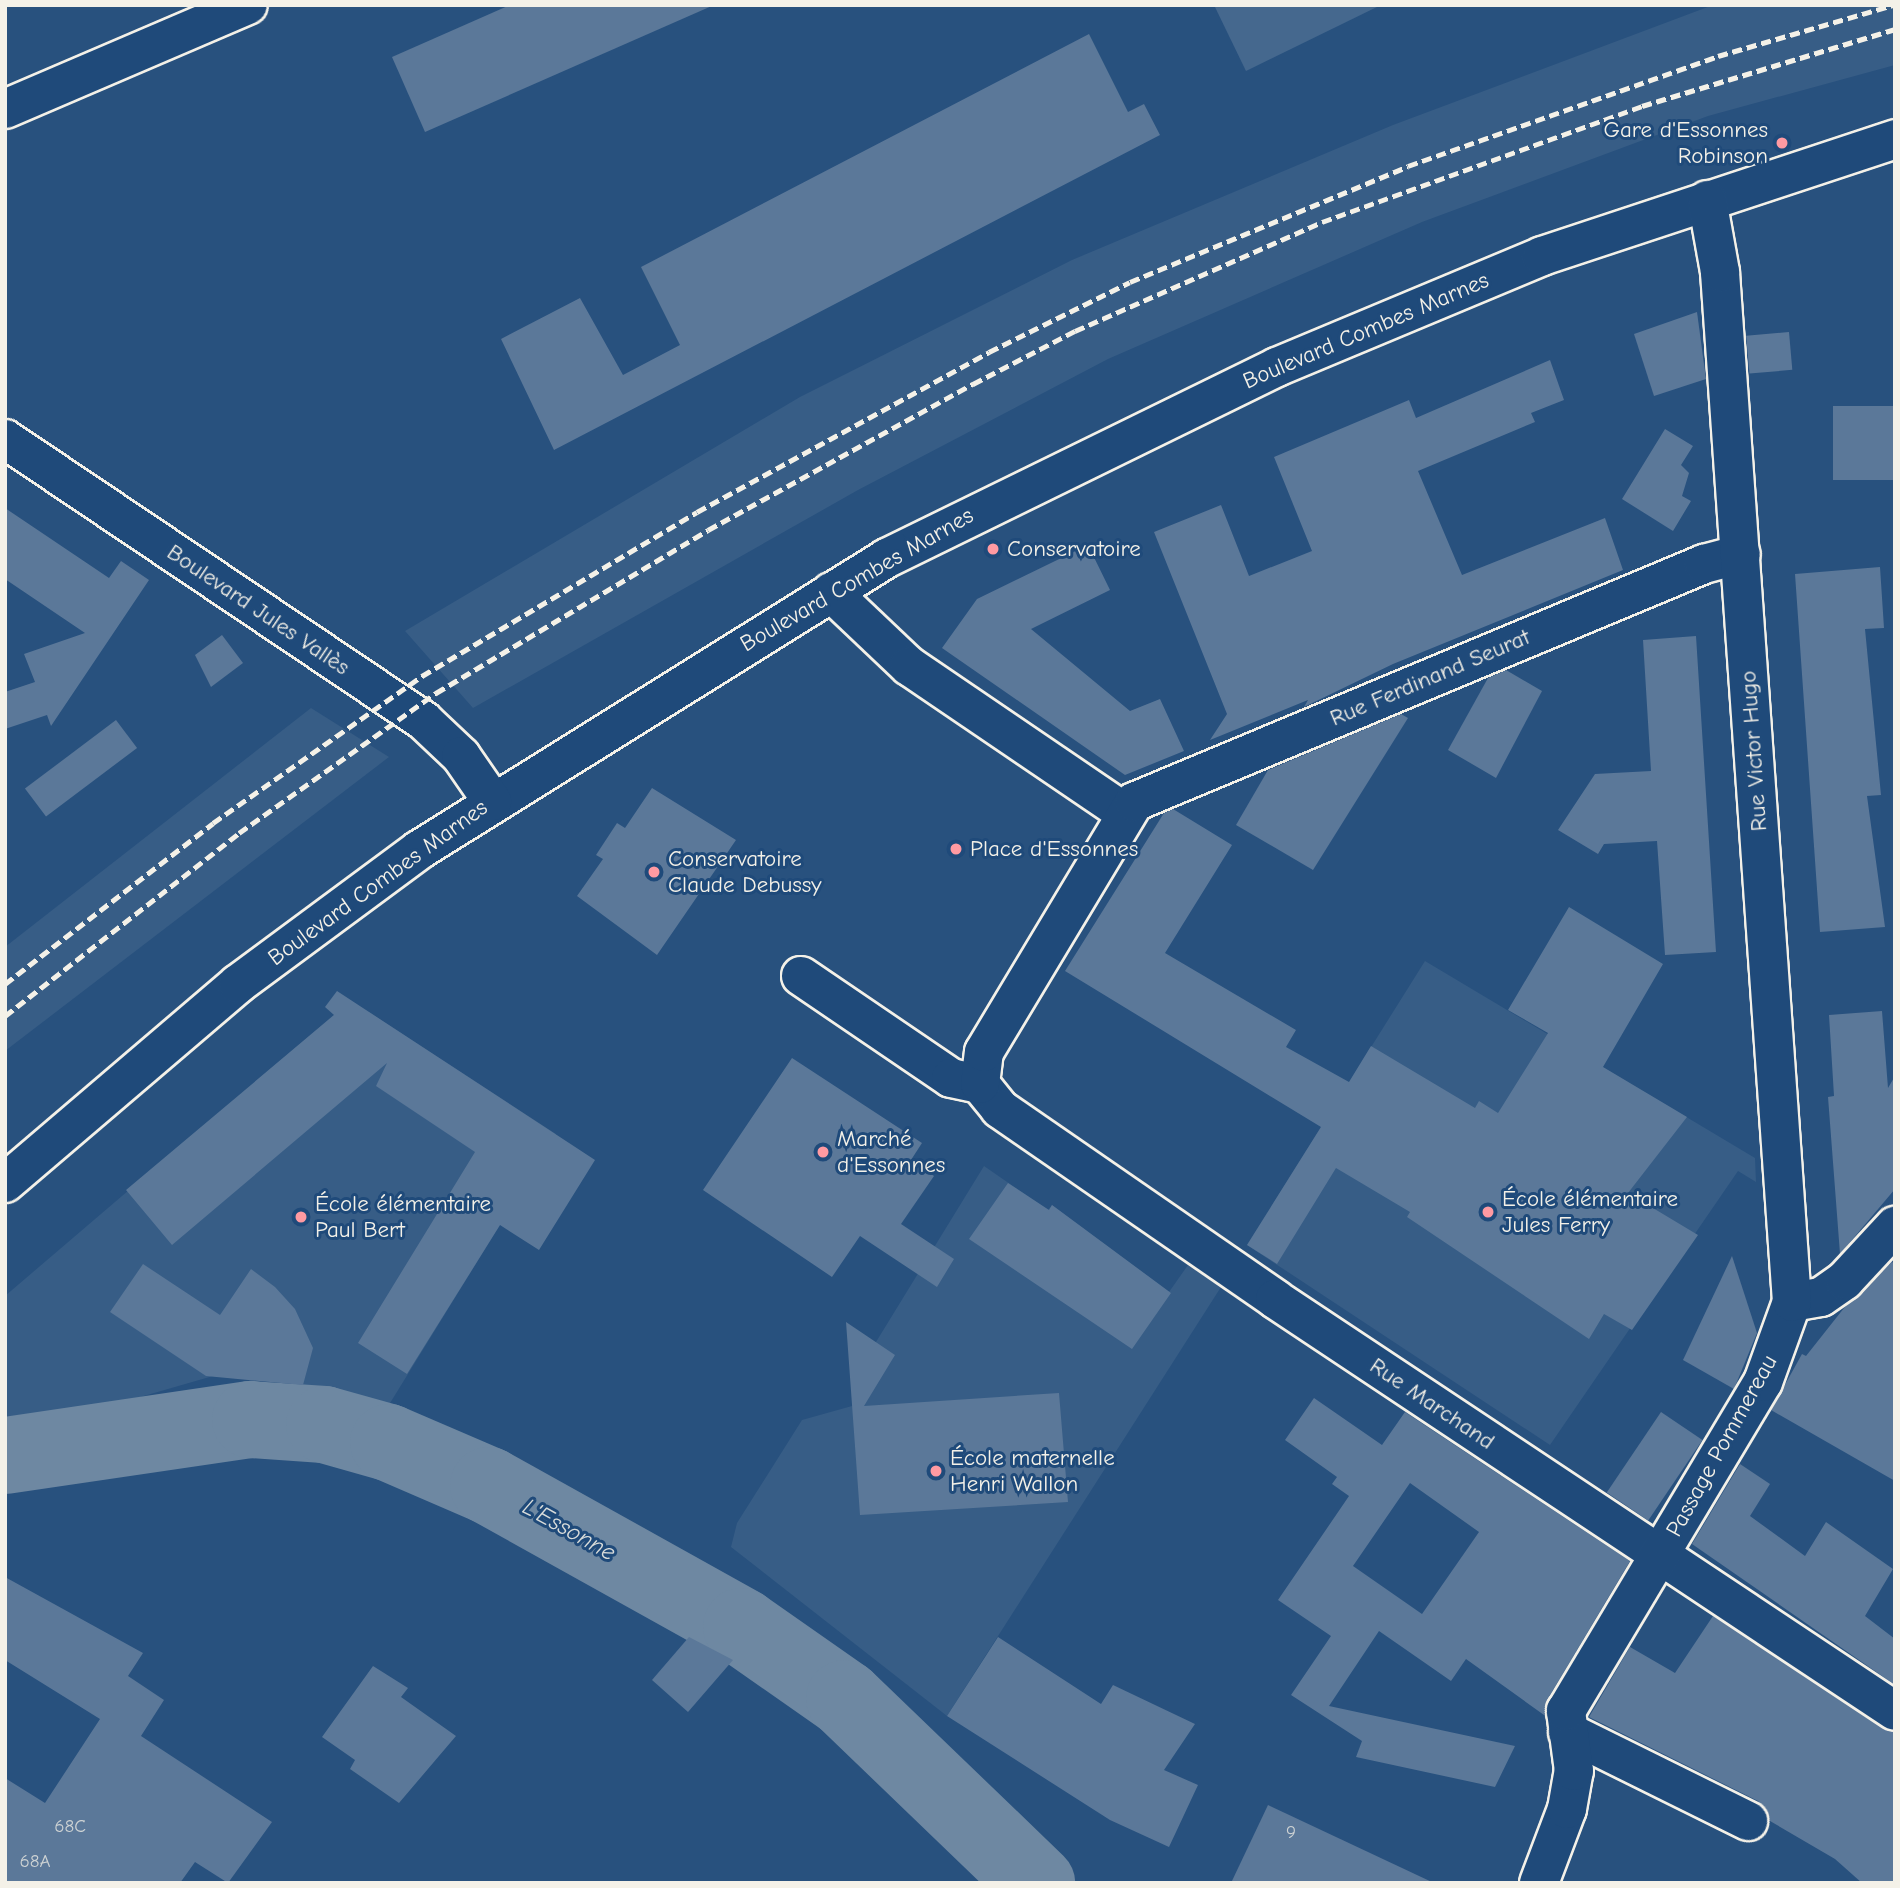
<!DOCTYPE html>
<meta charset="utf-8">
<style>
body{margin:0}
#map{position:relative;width:1900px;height:1888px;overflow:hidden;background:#28517e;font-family:"Comic Neue",sans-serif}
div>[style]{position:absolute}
.built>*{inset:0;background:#375d86}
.green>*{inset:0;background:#45688e}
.river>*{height:77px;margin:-38.5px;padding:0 38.5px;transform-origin:38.5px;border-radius:38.5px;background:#6e88a2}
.building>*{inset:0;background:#5b7899;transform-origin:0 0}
.roads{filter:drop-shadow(2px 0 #f4f1e8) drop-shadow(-2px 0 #f4f1e8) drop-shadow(0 2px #f4f1e8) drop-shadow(0 -2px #f4f1e8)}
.street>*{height:38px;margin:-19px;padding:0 19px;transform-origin:19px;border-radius:19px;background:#1f4a7a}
.secondary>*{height:38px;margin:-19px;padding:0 19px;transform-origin:19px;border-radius:19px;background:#1f4a7a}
.rail>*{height:5px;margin-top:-2.5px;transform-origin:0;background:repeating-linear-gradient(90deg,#f4f1e8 0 10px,transparent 0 15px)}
.dots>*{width:19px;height:19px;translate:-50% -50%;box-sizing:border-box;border:4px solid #1f4a7a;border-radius:50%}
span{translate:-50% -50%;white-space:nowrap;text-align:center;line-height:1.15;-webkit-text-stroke:6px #1f4a7a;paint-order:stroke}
.number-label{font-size:19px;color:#ced3d4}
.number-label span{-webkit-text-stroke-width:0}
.poi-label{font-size:23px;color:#f4f1e8}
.right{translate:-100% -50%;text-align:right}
.left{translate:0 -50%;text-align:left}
.street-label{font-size:23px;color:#f4f1e8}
.water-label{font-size:24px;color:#d9dcda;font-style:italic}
.frame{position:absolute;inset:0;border:7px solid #f4f1e8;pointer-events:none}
</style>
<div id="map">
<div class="built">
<i style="clip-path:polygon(1713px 5px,1895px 5px,1895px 65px,1708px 116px,1422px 222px,1108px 359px,858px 490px,473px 708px,405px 631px,800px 397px,1072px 260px,1393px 125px)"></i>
<i style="clip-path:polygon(311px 708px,389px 757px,5px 1051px,5px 947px)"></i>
<i style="clip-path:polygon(1425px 961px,1755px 1158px,1756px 1182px,1738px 1171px,1550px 1445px,1247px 1245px)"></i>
<i style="clip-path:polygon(369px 1012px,556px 1134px,387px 1408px,303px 1385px,213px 1376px,71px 1417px,5px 1423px,5px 1296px,336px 1013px)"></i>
<i style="clip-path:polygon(984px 1166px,1048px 1210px,1052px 1205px,1169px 1292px,1188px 1265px,1221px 1287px,947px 1716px,731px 1547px,737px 1523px,802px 1420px,852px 1406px,860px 1368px)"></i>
</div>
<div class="green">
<i style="clip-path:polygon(1214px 5px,1381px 5px,1246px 71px)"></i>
</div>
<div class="river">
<i style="left:5px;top:1455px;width:248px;rotate:-8.4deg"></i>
<i style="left:250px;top:1419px;width:74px;rotate:3.9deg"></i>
<i style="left:324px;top:1424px;width:66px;rotate:15.7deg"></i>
<i style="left:388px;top:1442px;width:109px;rotate:23.3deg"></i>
<i style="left:488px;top:1485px;width:290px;rotate:29.1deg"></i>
<i style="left:741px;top:1626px;width:126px;rotate:35deg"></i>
<i style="left:844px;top:1698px;width:267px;rotate:43.9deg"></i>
</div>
<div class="building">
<i style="clip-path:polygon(510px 5px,714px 5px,425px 132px,392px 57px)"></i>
<i style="clip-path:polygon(1089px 34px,1128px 112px,1144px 104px,1160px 135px,554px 450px,501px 339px,580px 298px,623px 375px,680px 345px,641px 267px)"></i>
<i style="clip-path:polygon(1697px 312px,1706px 379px,1654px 396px,1634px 334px)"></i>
<i style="left:1789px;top:332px;width:38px;height:43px;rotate:85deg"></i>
<i style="clip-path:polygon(1550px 360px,1564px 400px,1531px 413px,1535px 422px,1418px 471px,1462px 575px,1605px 518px,1623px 570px,1393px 664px,1304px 707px,1308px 700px,1210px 740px,1227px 714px,1154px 532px,1221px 505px,1249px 576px,1312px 551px,1274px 457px,1409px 400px,1416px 418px)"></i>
<i style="left:1895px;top:406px;width:74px;height:62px;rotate:90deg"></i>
<i style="clip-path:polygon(1665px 429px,1693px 446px,1681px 465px,1689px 473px,1682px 496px,1691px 501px,1673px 531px,1622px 499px)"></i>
<i style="clip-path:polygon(5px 508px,109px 578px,121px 561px,149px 580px,51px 726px,47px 715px,5px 729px,5px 692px,35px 682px,24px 654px,85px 633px,5px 579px)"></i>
<i style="clip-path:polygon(1088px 545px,1110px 590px,1031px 629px,1130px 711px,1160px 699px,1184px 751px,1125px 775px,942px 648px,977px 599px)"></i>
<i style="clip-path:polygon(1880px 567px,1884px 628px,1865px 629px,1881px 795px,1867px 796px,1885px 927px,1820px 932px,1795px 574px)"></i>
<i style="clip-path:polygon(222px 635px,243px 663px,211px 687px,195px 655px)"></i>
<i style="clip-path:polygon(1696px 636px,1716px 952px,1665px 955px,1657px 841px,1604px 844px,1598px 854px,1558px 830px,1595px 774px,1651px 771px,1643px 640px)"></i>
<i style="clip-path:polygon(1506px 670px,1542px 691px,1496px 778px,1448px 750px,1488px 678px)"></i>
<i style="clip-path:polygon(1401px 714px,1408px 718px,1313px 870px,1236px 825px,1268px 770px)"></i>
<i style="left:116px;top:720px;width:35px;height:114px;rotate:53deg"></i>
<i style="clip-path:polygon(652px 788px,736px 840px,657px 955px,577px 896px,603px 859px,596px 855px,617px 823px,625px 828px)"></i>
<i style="clip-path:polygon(1173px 809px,1232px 845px,1165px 953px,1296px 1030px,1286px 1047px,1349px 1082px,1371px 1046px,1475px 1108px,1479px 1101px,1498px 1113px,1548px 1033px,1508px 1010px,1569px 907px,1663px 964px,1603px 1067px,1687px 1117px,1628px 1193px,1698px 1235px,1632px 1330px,1604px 1314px,1589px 1339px,1407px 1217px,1410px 1212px,1336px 1168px,1277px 1264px,1247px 1245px,1321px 1127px,1065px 971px,1164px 813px)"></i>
<i style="clip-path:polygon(337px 991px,595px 1160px,539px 1250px,500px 1225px,407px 1374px,358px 1343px,475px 1152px,376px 1086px,387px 1063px,172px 1245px,126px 1190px,334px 1015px,325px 1007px)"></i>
<i style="clip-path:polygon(1882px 1011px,1888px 1088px,1895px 1076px,1895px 1189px,1840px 1254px,1828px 1097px,1834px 1096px,1829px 1015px)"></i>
<i style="clip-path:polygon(792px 1058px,922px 1143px,911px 1160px,934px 1176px,901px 1224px,954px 1259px,937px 1287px,860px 1236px,832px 1277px,703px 1190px)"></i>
<i style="clip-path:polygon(1008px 1183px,1049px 1210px,1052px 1205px,1171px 1293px,1132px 1349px,969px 1239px)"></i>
<i style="clip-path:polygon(1732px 1256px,1757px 1333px,1734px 1389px,1683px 1360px)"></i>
<i style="clip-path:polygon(1892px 1262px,1895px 1264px,1895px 1481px,1771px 1410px,1802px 1354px,1806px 1356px,1844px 1308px)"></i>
<i style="clip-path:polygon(143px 1264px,220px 1315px,251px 1269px,275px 1287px,295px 1309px,313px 1348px,303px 1385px,206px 1376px,110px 1312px)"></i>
<i style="clip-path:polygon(846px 1322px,895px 1355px,864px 1406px,1059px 1393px,1068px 1502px,860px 1515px)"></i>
<i style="clip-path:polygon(evenodd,1314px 1398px,1382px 1445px,1405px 1412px,1630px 1561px,1547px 1700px,1544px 1715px,1466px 1659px,1451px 1681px,1379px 1631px,1329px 1706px,1515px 1746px,1495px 1787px,1356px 1757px,1362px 1741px,1291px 1695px,1331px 1636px,1278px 1600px,1349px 1496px,1332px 1484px,1337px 1477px,1285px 1440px,1314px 1398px,1410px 1483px,1479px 1532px,1422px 1614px,1353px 1566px,1410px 1483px)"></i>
<i style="left:1661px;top:1412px;width:50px;height:97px;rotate:34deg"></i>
<i style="clip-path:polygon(1740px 1464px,1770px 1484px,1750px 1516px,1805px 1556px,1826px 1522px,1893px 1569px,1865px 1616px,1895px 1639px,1895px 1685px,1692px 1544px)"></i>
<i style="clip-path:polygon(5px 1577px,143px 1653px,128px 1676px,164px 1700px,141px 1736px,272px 1822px,228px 1883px,195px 1862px,180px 1883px,5px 1883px,5px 1778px,45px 1803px,100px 1719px,5px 1660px)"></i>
<i style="clip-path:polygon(1713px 1616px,1895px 1733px,1895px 1883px,1862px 1883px,1835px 1859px,1770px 1821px,1758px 1801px,1589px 1717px,1630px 1647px,1675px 1673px)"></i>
<i style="clip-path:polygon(689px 1637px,733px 1660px,688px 1712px,652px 1680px)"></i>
<i style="clip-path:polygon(998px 1637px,1101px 1704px,1113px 1685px,1195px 1724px,1164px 1770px,1198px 1785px,1169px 1847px,1110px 1820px,947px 1716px)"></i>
<i style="clip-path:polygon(373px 1666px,408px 1688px,401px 1697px,456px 1736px,399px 1803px,350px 1769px,355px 1760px,322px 1737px)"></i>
<i style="clip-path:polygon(1268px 1805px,1434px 1883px,1231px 1883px)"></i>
</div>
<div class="roads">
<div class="street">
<i style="left:5px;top:109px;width:264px;rotate:-23.2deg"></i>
<i style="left:831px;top:592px;width:108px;rotate:43.5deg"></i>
<i style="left:909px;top:666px;width:261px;rotate:34.2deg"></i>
<i style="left:801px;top:976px;width:181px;rotate:34.2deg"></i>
<i style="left:951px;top:1078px;width:30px;rotate:12deg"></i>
<i style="left:980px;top:1084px;width:32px;rotate:51deg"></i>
<i style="left:1000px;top:1109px;width:334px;rotate:34.6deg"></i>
<i style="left:1275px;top:1299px;width:744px;rotate:33.6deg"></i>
<i style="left:980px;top:1084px;width:32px;rotate:-83deg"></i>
<i style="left:984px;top:1052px;width:292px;rotate:-59deg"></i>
<i style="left:1134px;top:802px;width:618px;rotate:-22.66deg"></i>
<i style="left:1704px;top:564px;width:38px;rotate:-15deg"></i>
<i style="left:5px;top:1183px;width:306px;rotate:-40.5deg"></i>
<i style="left:238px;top:984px;width:225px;rotate:-36.5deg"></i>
<i style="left:419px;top:850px;width:552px;rotate:-31.96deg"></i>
<i style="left:887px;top:558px;width:434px;rotate:-26.1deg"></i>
<i style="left:1277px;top:367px;width:287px;rotate:-22.7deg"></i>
<i style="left:1542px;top:256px;width:372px;rotate:-18.3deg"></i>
<i style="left:1792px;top:1302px;width:29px;rotate:-10deg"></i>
<i style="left:1821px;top:1297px;width:29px;rotate:-35deg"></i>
<i style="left:1845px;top:1280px;width:74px;rotate:-47.2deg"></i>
<i style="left:1568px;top:1732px;width:201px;rotate:26.3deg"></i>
<i style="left:1539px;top:1883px;width:79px;rotate:-69.3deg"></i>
<i style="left:1567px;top:1809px;width:39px;rotate:-80deg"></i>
<i style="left:1574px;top:1771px;width:61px;rotate:-97.6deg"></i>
<i style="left:1566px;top:1711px;width:383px;rotate:-59.1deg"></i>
<i style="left:1763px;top:1382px;width:85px;rotate:-70.1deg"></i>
<i style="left:1792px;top:1302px;width:1033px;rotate:-94deg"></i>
<i style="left:1720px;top:272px;width:73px;rotate:-100.2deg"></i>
</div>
<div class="secondary">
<i style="left:5px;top:439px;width:505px;rotate:33.94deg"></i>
<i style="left:424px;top:721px;width:51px;rotate:43.4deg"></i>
<i style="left:461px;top:756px;width:55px;rotate:55.4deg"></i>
</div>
</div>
<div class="rail">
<i style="left:5px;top:984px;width:263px;rotate:-37.7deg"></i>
<i style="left:213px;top:823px;width:256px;rotate:-35.1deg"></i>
<i style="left:422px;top:676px;width:320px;rotate:-30.8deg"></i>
<i style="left:697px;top:512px;width:333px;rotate:-28.7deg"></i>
<i style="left:989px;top:352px;width:157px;rotate:-26.4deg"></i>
<i style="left:1130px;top:282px;width:301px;rotate:-22.6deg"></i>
<i style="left:1408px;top:166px;width:329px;rotate:-19.5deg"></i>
<i style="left:1718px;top:56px;width:182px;rotate:-16.2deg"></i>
<i style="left:5px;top:1016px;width:297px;rotate:-38deg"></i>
<i style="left:239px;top:833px;width:242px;rotate:-35.4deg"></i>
<i style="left:436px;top:693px;width:317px;rotate:-30.9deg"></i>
<i style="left:708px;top:530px;width:303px;rotate:-28.9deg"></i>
<i style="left:973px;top:384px;width:115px;rotate:-27.5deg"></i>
<i style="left:1075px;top:331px;width:270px;rotate:-23.8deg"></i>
<i style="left:1322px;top:222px;width:340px;rotate:-19.9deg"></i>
<i style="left:1642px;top:106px;width:264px;rotate:-16.9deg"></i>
</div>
<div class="dots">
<i style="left:1782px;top:143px;background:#ff9aa2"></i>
<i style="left:993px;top:549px;background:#ff9aa2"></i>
<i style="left:956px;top:849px;background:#ff9aa2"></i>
<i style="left:654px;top:872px;background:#ff9aa2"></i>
<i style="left:823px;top:1152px;background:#ff9aa2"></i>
<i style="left:1488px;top:1212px;background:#ff9aa2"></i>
<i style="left:301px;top:1217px;background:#ff9aa2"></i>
<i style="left:936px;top:1471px;background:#ff9aa2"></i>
</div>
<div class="number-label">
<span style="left:70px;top:1827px">68C</span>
<span style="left:1291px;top:1833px">9</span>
<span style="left:35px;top:1862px">68A</span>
</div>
<div class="poi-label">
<span class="right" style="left:1768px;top:143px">Gare d'Essonnes<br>Robinson</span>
<span class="left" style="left:1007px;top:549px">Conservatoire</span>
<span class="left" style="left:970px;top:849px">Place d'Essonnes</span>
<span class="left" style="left:668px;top:872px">Conservatoire<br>Claude Debussy</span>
<span class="left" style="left:837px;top:1152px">Marché<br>d'Essonnes</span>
<span class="left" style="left:1502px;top:1212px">École élémentaire<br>Jules Ferry</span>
<span class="left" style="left:315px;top:1217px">École élémentaire<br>Paul Bert</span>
<span class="left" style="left:950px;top:1471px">École maternelle<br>Henri Wallon</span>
</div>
<div class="street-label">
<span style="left:1366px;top:331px;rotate:-23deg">Boulevard Combes Marnes</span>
<span style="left:857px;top:580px;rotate:-30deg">Boulevard Combes Marnes</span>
<span style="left:258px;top:610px;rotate:34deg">Boulevard Jules Vallès</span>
<span style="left:1430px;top:678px;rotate:-23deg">Rue Ferdinand Seurat</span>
<span style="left:1754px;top:751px;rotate:-94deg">Rue Victor Hugo</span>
<span style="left:378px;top:883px;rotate:-36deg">Boulevard Combes Marnes</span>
<span style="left:1432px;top:1404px;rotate:34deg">Rue Marchand</span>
<span style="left:1722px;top:1446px;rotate:-61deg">Passage Pommereau</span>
</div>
<div class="water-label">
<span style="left:569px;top:1530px;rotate:29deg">L'Essonne</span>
</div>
<div class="frame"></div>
</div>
